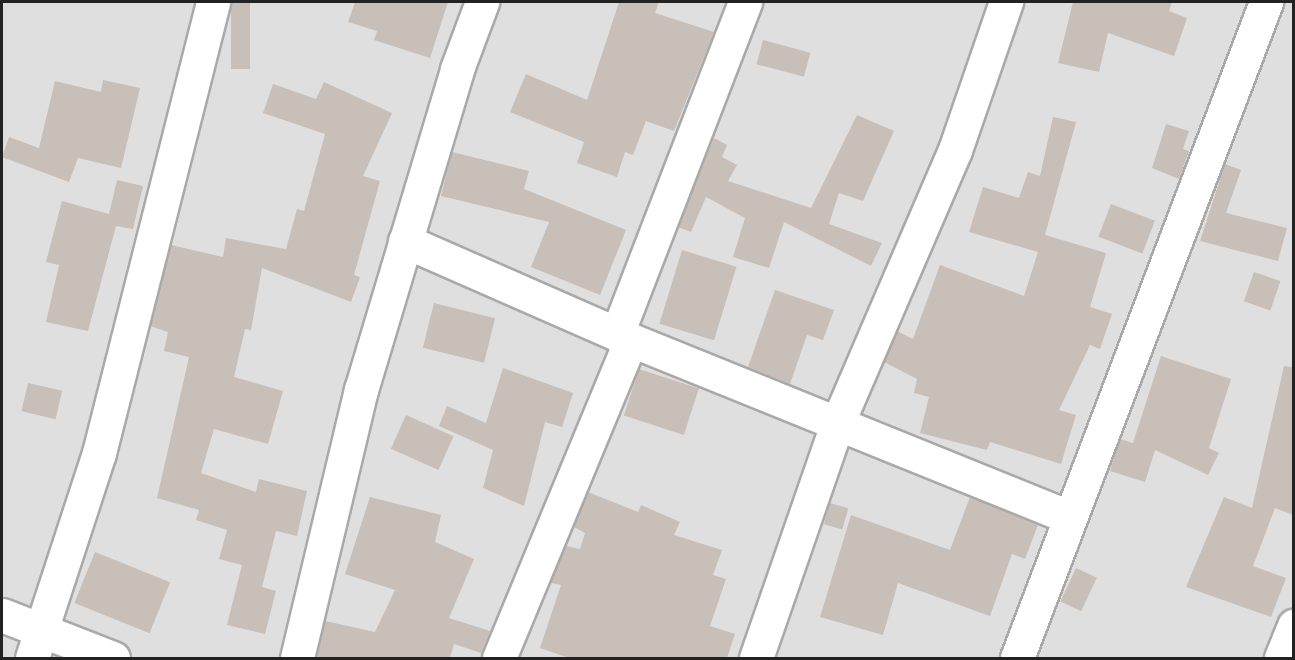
<!DOCTYPE html>
<style>
body{margin:0}
#map{position:relative;width:1295px;height:660px;overflow:hidden;background:#f2efe9;font-family:"Work Sans",sans-serif}
div>[style]{position:absolute}
.residential>*{inset:0;background:#e0dfdf;transform-origin:0 0}
.building>*{inset:0;background:#c7bfb8;transform-origin:0 0}
.roads{filter:drop-shadow(2px 0 #a9a9a9) drop-shadow(-2px 0 #a9a9a9) drop-shadow(0 2px #a9a9a9) drop-shadow(0 -2px #a9a9a9)}
.minor>*{height:33px;margin:-16.5px;padding:0 16.5px;transform-origin:16.5px;border-radius:16.5px;background:#fff}
span{translate:-50% -50%;white-space:nowrap;text-align:center;line-height:1.15;-webkit-text-stroke:6px #fff;paint-order:stroke}
.frame{position:absolute;inset:0;border:3px solid #222;pointer-events:none}
</style>
<div id="map">
<div class="residential">
<i style="left:2px;top:2px;width:1291px;height:656px"></i>
</div>
<div class="building">
<i style="left:231px;top:2px;width:19px;height:67px"></i>
<i style="clip-path:polygon(355px 2px,448px 2px,430px 58px,374px 40px,377px 31px,348px 22px)"></i>
<i style="clip-path:polygon(619px 2px,659px 2px,655px 13px,714px 32px,674px 131px,646px 121px,633px 155px,625px 152px,617px 177px,577px 163px,584px 142px,510px 112px,526px 74px,587px 100px)"></i>
<i style="clip-path:polygon(1073px 2px,1172px 2px,1169px 11px,1187px 18px,1174px 56px,1108px 33px,1099px 72px,1058px 63px)"></i>
<i style="left:763px;top:40px;width:49px;height:25px;rotate:15deg"></i>
<i style="clip-path:polygon(103px 80px,140px 88px,121px 168px,78px 158px,69px 182px,2px 157px,9px 137px,39px 148px,55px 81px,101px 92px)"></i>
<i style="clip-path:polygon(324px 82px,392px 113px,363px 176px,380px 181px,354px 275px,360px 277px,351px 302px,262px 268px,251px 330px,245px 329px,234px 377px,283px 391px,268px 444px,214px 429px,201px 473px,256px 492px,259px 479px,307px 491px,297px 536px,276px 531px,262px 587px,276px 591px,265px 634px,227px 625px,242px 565px,219px 559px,227px 530px,196px 520px,199px 510px,157px 498px,189px 357px,164px 351px,168px 332px,150px 326px,171px 245px,223px 257px,226px 238px,286px 249px,297px 209px,304px 211px,325px 134px,263px 113px,273px 84px,316px 99px)"></i>
<i style="clip-path:polygon(857px 115px,894px 131px,863px 201px,839px 193px,829px 224px,882px 243px,871px 266px,784px 222px,769px 268px,733px 257px,745px 218px,706px 197px,691px 232px,678px 227px,714px 138px,727px 145px,722px 157px,737px 165px,728px 181px,811px 208px)"></i>
<i style="clip-path:polygon(1053px 117px,1076px 122px,1045px 235px,1106px 253px,1090px 307px,1112px 314px,1100px 349px,1090px 345px,1059px 410px,1076px 415px,1061px 464px,990px 442px,987px 450px,920px 433px,929px 397px,914px 393px,917px 379px,884px 362px,897px 331px,913px 339px,940px 265px,1024px 296px,1038px 252px,969px 232px,983px 187px,1019px 198px,1028px 172px,1040px 176px)"></i>
<i style="clip-path:polygon(1166px 124px,1189px 131px,1183px 149px,1189px 151px,1179px 179px,1152px 168px)"></i>
<i style="clip-path:polygon(452px 152px,529px 171px,524px 189px,626px 230px,600px 295px,531px 267px,549px 222px,441px 196px)"></i>
<i style="clip-path:polygon(1225px 164px,1241px 170px,1226px 213px,1287px 228px,1278px 261px,1200px 241px)"></i>
<i style="clip-path:polygon(117px 180px,143px 186px,133px 229px,116px 226px,88px 331px,46px 322px,59px 265px,46px 262px,62px 201px,109px 214px)"></i>
<i style="left:1111px;top:204px;width:47px;height:35px;rotate:21deg"></i>
<i style="left:682px;top:250px;width:57px;height:77px;rotate:17deg"></i>
<i style="left:1254px;top:272px;width:28px;height:31px;rotate:19deg"></i>
<i style="clip-path:polygon(775px 290px,834px 310px,823px 340px,807px 335px,790px 384px,748px 367px)"></i>
<i style="left:434px;top:303px;width:63px;height:46px;rotate:14deg"></i>
<i style="clip-path:polygon(1161px 356px,1231px 379px,1209px 448px,1219px 453px,1208px 475px,1155px 450px,1145px 482px,1110px 471px,1120px 439px,1133px 443px)"></i>
<i style="clip-path:polygon(1284px 366px,1293px 367px,1293px 515px,1275px 508px,1253px 566px,1286px 578px,1271px 617px,1186px 587px,1224px 497px,1252px 508px)"></i>
<i style="clip-path:polygon(503px 368px,573px 393px,562px 427px,545px 422px,524px 506px,483px 488px,493px 450px,439px 426px,447px 406px,486px 423px)"></i>
<i style="left:639px;top:369px;width:63px;height:49px;rotate:18deg"></i>
<i style="left:28px;top:383px;width:35px;height:29px;rotate:13deg"></i>
<i style="left:406px;top:415px;width:52px;height:37px;rotate:24deg"></i>
<i style="clip-path:polygon(588px 492px,638px 512px,641px 505px,680px 522px,674px 535px,722px 550px,713px 575px,726px 579px,710px 626px,735px 634px,727px 658px,569px 658px,540px 648px,561px 585px,551px 583px,566px 546px,580px 549px,585px 533px,574px 527px)"></i>
<i style="clip-path:polygon(370px 497px,441px 515px,435px 542px,474px 559px,449px 618px,490px 631px,481px 653px,454px 644px,450px 658px,317px 658px,325px 621px,375px 632px,395px 590px,345px 574px)"></i>
<i style="clip-path:polygon(970px 497px,1038px 525px,1025px 559px,1012px 554px,990px 616px,898px 583px,883px 635px,820px 617px,851px 515px,950px 550px)"></i>
<i style="left:830px;top:503px;width:19px;height:22px;rotate:16deg"></i>
<i style="left:95px;top:552px;width:81px;height:55px;rotate:22deg"></i>
<i style="left:1076px;top:568px;width:23px;height:37px;rotate:25deg"></i>
</div>
<div class="roads">
<div class="minor">
<i style="left:405px;top:241px;width:247px;rotate:23.7deg"></i>
<i style="left:631px;top:340px;width:472px;rotate:22deg"></i>
<i style="left:617px;top:334px;width:356px;rotate:-68.9deg"></i>
<i style="left:2px;top:615px;width:119px;rotate:21.2deg"></i>
<i style="left:32px;top:658px;width:216px;rotate:-71.9deg"></i>
<i style="left:99px;top:453px;width:465px;rotate:-75.8deg"></i>
<i style="left:297px;top:658px;width:276px;rotate:-76.6deg"></i>
<i style="left:361px;top:390px;width:335px;rotate:-73.3deg"></i>
<i style="left:457px;top:69px;width:72px;rotate:-69.5deg"></i>
<i style="left:499px;top:658px;width:344px;rotate:-67.5deg"></i>
<i style="left:756px;top:658px;width:248px;rotate:-70.9deg"></i>
<i style="left:837px;top:424px;width:298px;rotate:-66.7deg"></i>
<i style="left:955px;top:150px;width:157px;rotate:-71deg"></i>
<i style="left:1017px;top:658px;width:702px;rotate:-69.21deg"></i>
<i style="left:1281px;top:658px;width:35px;rotate:-68deg"></i>
</div>
</div>
<div class="frame"></div>
</div>
